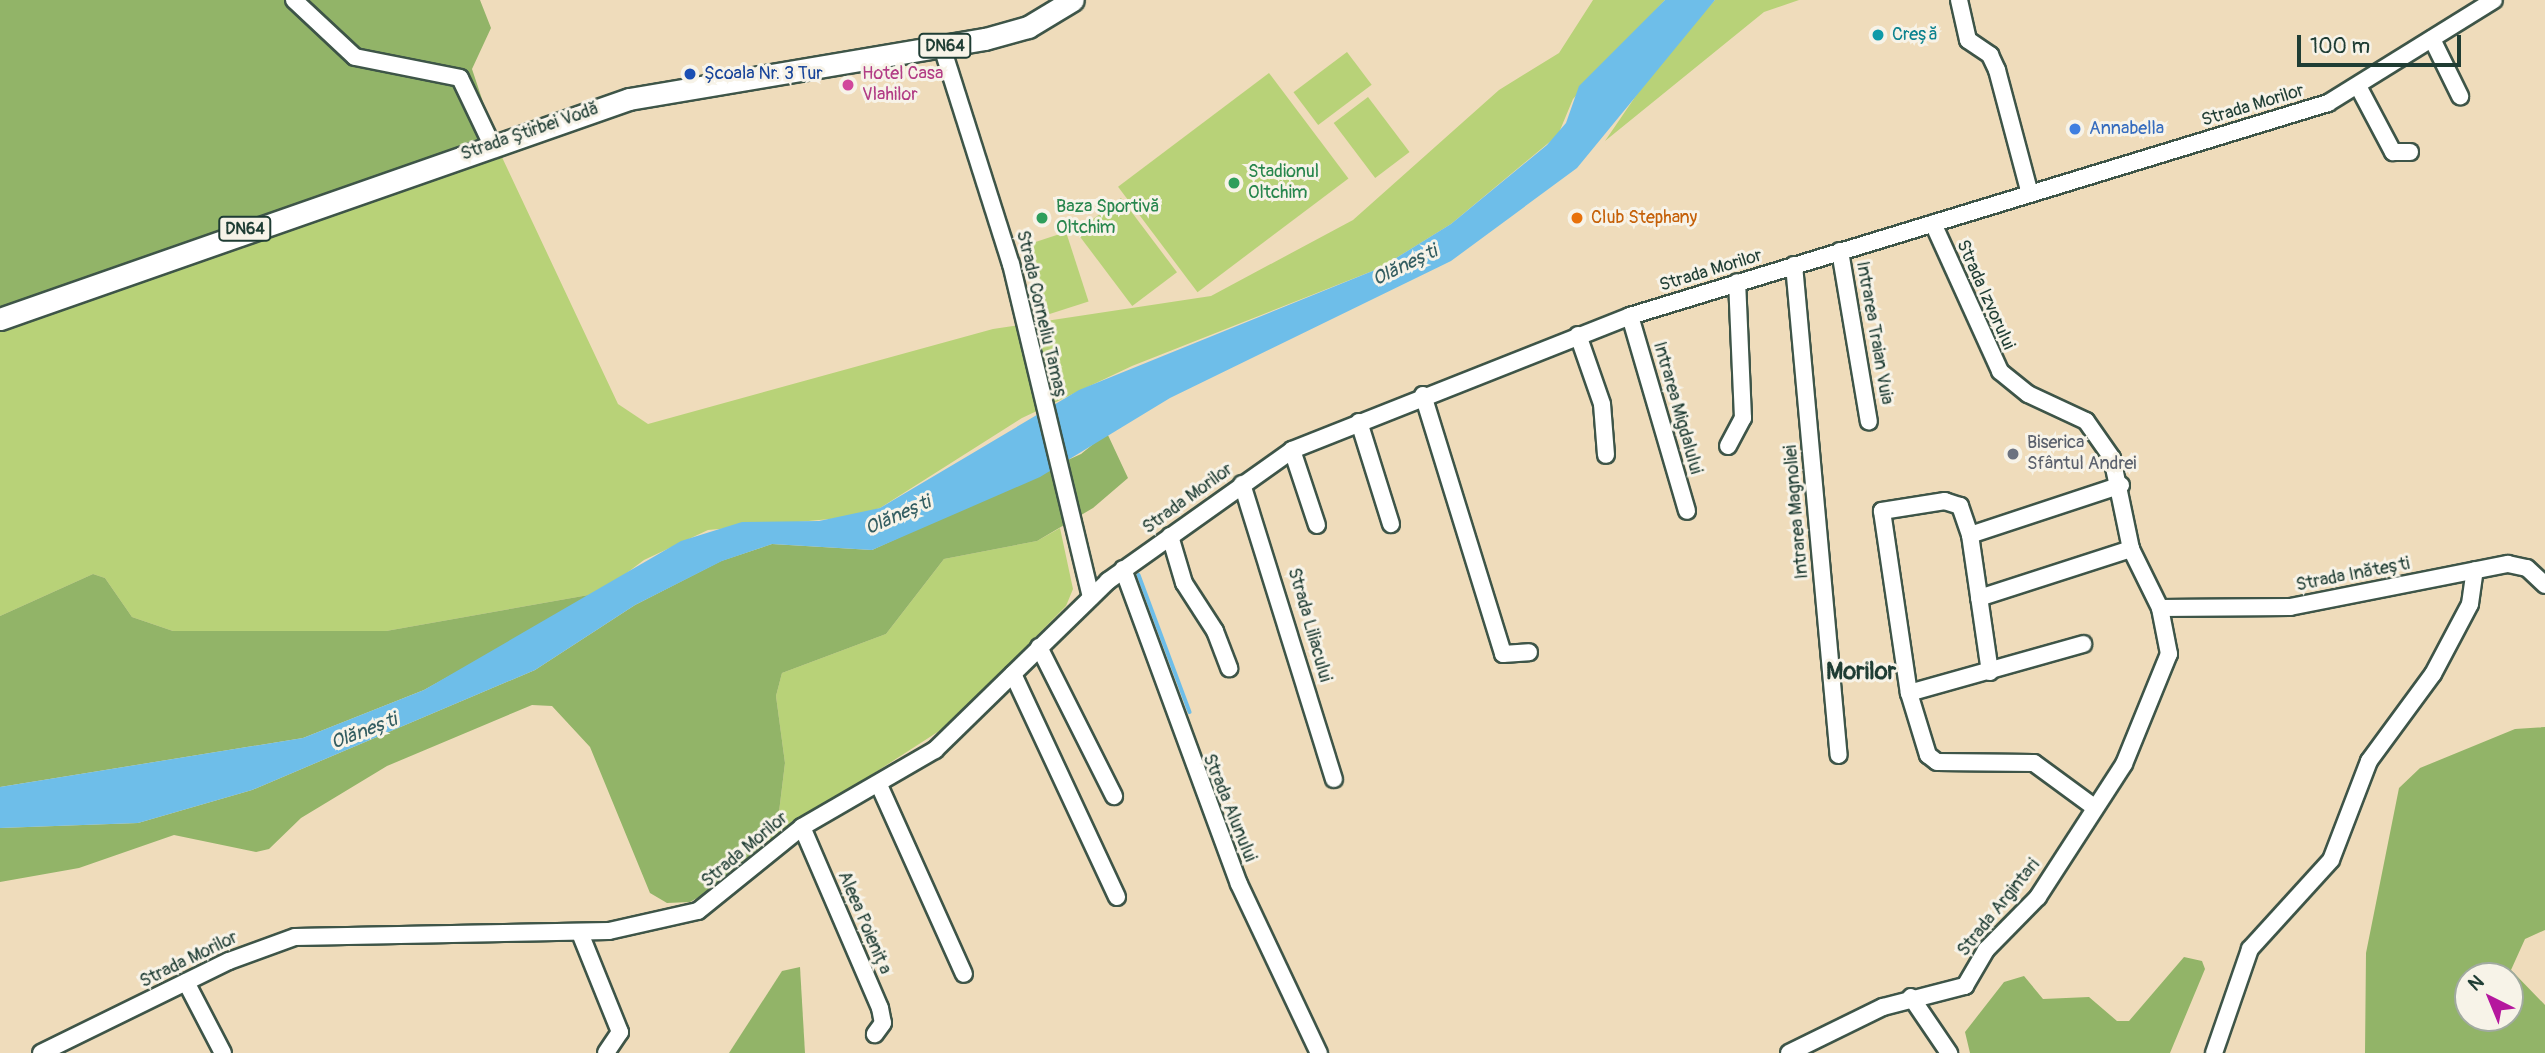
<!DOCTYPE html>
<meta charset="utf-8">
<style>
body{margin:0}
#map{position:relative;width:2545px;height:1053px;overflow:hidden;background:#efdcbb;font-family:Pangolin,sans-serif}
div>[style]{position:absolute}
.green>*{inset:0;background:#b8d278;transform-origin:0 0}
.forest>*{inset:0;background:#92b468}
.water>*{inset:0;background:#6ebee9}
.stream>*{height:3.5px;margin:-1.75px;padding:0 1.75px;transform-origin:1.75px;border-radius:1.75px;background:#6ebee9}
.roads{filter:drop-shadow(2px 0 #3e5548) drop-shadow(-2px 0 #3e5548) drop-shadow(0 2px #3e5548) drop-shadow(0 -2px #3e5548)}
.minor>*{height:16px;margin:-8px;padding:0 8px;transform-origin:8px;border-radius:8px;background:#fff}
.major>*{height:21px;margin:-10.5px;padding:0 10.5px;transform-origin:10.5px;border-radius:10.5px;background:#fff}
.dots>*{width:19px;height:19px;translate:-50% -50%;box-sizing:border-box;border:4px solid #f7f3e8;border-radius:50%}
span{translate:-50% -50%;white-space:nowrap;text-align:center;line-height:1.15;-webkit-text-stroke:6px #f7f3e8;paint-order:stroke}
.shield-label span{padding:2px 5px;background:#f7f3e8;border:2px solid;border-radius:5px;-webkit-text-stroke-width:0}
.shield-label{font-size:16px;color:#1f3d34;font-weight:700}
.culture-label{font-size:18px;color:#0d838f}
.left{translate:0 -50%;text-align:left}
.transit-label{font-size:18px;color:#164399}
.hotel-label{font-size:18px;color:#b23c85}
.street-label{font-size:18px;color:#1f3d34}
.shop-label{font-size:18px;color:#366cbe}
.leisure-label{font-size:18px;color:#27864d}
.food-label{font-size:18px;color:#c56008}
.worship-label{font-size:18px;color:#5b616d}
.water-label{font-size:19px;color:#335d61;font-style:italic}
.district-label{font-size:24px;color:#1f3d34;font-weight:700}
.north{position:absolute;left:2454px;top:962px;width:70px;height:70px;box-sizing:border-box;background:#f7f3e8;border:2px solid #a1aaa0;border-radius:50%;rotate:317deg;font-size:19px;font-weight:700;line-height:28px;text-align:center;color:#1f3d34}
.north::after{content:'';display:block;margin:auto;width:24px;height:32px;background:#b5179e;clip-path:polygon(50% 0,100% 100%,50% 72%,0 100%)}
.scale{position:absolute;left:2297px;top:35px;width:164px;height:32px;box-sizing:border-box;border:4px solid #1f3d34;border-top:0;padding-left:9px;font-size:21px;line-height:24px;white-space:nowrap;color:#1f3d34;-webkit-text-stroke:5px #f7f3e8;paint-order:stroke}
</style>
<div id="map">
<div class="green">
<i style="clip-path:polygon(1593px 0,1665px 0,1573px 99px,1558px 135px,1451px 224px,1380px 268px,1132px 366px,1022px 418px,880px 508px,852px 517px,708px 530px,644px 560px,600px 593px,386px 631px,173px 631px,132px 617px,105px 578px,93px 574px,0 616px,0 329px,500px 153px,618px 404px,648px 424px,993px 329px,1211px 296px,1353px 220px,1499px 90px,1559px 53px)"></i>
<i style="clip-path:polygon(1715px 0,1799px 0,1764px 12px,1605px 141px,1659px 62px)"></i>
<i style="left:1347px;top:52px;width:41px;height:67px;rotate:53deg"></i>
<i style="left:1269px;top:73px;width:132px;height:189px;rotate:53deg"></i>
<i style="left:1368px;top:97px;width:69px;height:43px;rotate:53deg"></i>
<i style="left:1121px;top:198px;width:93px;height:56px;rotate:53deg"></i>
<i style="left:1066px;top:232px;width:73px;height:45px;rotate:72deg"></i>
<i style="clip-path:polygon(1060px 528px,1073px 589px,1066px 606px,950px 724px,766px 843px,779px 812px,785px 763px,776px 696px,782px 673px,886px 634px,944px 559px,1037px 541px)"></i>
</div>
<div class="forest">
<i style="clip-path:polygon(0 0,480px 0,491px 28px,472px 69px,500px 153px,0 329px)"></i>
<i style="clip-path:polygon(1107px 433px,1128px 478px,1093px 508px,1037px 541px,944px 559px,886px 634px,782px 673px,776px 696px,785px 763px,779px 812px,765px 843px,720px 885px,690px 902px,667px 903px,650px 893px,590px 747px,552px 706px,532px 705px,387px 766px,301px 818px,269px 849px,256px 852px,174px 835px,79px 868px,0 882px,0 828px,138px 823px,252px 790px,535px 670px,635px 605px,721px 561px,772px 544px,872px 550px,1081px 454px)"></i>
<i style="clip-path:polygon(93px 574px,105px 578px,132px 617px,173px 631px,386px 631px,600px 593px,424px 690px,303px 738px,0 787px,0 616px)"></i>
<i style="clip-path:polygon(evenodd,2545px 727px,2545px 930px,2525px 939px,2511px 970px,2545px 1005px,2545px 1053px,2365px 1053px,2366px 953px,2399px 788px,2420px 768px,2515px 729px,2545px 727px,2468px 976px,2510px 976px,2510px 1018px,2468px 1018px,2468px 976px)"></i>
<i style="clip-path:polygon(2184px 957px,2202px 961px,2205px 969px,2170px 1053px,1970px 1053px,1965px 1032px,2004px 982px,2024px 976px,2043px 999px,2089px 997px,2117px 1021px,2129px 1021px)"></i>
<i style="clip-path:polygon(800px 967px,805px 1053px,729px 1053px,782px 971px)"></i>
</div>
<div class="water">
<i style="clip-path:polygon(1665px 0,1715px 0,1577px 168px,1451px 261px,1170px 398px,1040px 477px,872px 550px,772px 544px,722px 561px,635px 605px,535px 670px,252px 790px,138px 823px,0 828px,0 787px,303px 738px,424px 690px,681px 541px,742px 522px,819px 521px,880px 508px,1079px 390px,1380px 268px,1451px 224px,1547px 145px,1566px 123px,1579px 86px)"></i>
</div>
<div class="stream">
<i style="left:1139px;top:575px;width:146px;rotate:69.6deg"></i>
</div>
<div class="roads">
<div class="minor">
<i style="left:294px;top:0;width:83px;rotate:43.1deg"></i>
<i style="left:355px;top:57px;width:107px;rotate:11.3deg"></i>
<i style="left:460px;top:78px;width:74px;rotate:64.5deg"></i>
<i style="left:1959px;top:0;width:41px;rotate:77.3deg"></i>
<i style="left:1968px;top:40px;width:27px;rotate:34deg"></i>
<i style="left:1990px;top:55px;width:17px;rotate:65deg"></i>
<i style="left:1997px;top:70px;width:128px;rotate:75.1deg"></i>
<i style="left:2432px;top:39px;width:64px;rotate:63.8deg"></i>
<i style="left:942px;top:47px;width:228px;rotate:72.4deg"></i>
<i style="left:1011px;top:264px;width:342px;rotate:76.5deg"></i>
<i style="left:2358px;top:86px;width:75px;rotate:62.1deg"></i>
<i style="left:2393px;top:152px;width:17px"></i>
<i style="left:1840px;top:251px;width:173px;rotate:80.4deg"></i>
<i style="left:1794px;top:265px;width:492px;rotate:84.8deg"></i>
<i style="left:1630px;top:316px;width:203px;rotate:73.7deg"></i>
<i style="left:1578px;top:335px;width:73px;rotate:70.8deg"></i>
<i style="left:1602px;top:404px;width:51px;rotate:85.5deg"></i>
<i style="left:1423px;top:395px;width:271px;rotate:72.8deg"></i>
<i style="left:1503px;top:654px;width:26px;rotate:-4deg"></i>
<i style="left:1359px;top:422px;width:107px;rotate:72.6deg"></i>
<i style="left:1728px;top:446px;width:32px;rotate:-62deg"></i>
<i style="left:1743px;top:418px;width:136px;rotate:-92.5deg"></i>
<i style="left:1292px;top:450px;width:79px;rotate:71.6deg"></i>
<i style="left:1242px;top:484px;width:309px;rotate:72.7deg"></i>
<i style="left:1970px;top:535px;width:159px;rotate:-18.3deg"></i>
<i style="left:1170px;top:536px;width:49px;rotate:73.4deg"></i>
<i style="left:1184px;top:583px;width:57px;rotate:57.1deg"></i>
<i style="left:1215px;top:631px;width:40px;rotate:69deg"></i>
<i style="left:1123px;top:569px;width:336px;rotate:69.8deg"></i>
<i style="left:1239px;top:884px;width:187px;rotate:64.7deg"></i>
<i style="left:1979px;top:598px;width:160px;rotate:-17.9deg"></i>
<i style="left:2160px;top:608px;width:130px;rotate:-0.4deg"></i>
<i style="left:2290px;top:607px;width:222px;rotate:-11.2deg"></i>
<i style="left:2508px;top:564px;width:19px;rotate:12deg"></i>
<i style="left:2527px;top:568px;width:25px;rotate:43deg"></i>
<i style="left:1039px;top:647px;width:167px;rotate:63.3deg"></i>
<i style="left:1990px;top:672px;width:138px;rotate:-98.3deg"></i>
<i style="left:1970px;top:535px;width:31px;rotate:-109deg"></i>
<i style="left:1960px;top:506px;width:16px;rotate:-162deg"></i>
<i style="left:1945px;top:501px;width:64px;rotate:171deg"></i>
<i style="left:1882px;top:511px;width:184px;rotate:81.6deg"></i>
<i style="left:1909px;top:693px;width:65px;rotate:73deg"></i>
<i style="left:1928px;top:755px;width:11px;rotate:38deg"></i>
<i style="left:1937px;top:762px;width:97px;rotate:0.6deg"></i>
<i style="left:2034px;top:763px;width:74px;rotate:36.3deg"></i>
<i style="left:1013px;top:674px;width:246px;rotate:65deg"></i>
<i style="left:1909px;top:693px;width:181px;rotate:-15.7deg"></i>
<i style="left:879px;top:785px;width:207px;rotate:65.8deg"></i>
<i style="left:802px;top:827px;width:197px;rotate:66.7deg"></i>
<i style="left:880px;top:1008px;width:15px;rotate:79deg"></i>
<i style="left:883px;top:1023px;width:14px;rotate:126deg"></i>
<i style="left:580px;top:933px;width:107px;rotate:68deg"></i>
<i style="left:620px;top:1032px;width:25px;rotate:124deg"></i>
<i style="left:186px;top:982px;width:80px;rotate:62.5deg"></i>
<i style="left:1911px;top:997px;width:68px;rotate:55.8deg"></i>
<i style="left:41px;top:1053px;width:209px;rotate:-26.1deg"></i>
<i style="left:229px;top:961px;width:70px;rotate:-20deg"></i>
<i style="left:295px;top:937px;width:314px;rotate:-1.1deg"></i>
<i style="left:609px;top:931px;width:91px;rotate:-12.7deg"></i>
<i style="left:698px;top:911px;width:134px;rotate:-38.9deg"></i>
<i style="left:802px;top:827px;width:154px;rotate:-30.1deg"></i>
<i style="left:935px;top:750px;width:242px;rotate:-44.3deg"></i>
<i style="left:1108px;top:581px;width:226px;rotate:-35.4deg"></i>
<i style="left:1292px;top:450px;width:364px;rotate:-21.6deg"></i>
<i style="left:1630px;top:316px;width:730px;rotate:-16.97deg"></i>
<i style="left:2328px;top:103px;width:195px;rotate:-31.8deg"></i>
<i style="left:1789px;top:1053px;width:105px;rotate:-26.1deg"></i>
<i style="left:1883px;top:1007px;width:85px;rotate:-14.4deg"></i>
<i style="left:1965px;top:986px;width:42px;rotate:-59.7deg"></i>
<i style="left:1986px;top:950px;width:74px;rotate:-45.5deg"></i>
<i style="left:2038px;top:897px;width:158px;rotate:-57.1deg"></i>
<i style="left:2124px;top:764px;width:119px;rotate:-67.8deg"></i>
<i style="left:2169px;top:654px;width:47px;rotate:-101.1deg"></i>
<i style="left:2160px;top:608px;width:66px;rotate:-116.2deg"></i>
<i style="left:2131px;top:549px;width:93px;rotate:-101.8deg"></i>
<i style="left:2112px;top:458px;width:45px;rotate:-125.1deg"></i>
<i style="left:2086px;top:421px;width:64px;rotate:-155deg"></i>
<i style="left:2028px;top:394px;width:36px;rotate:-141deg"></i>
<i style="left:2000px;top:371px;width:162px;rotate:-114.4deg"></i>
<i style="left:2214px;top:1053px;width:110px;rotate:-70.9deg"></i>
<i style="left:2250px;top:949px;width:120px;rotate:-47.7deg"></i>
<i style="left:2331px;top:860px;width:106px;rotate:-69deg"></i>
<i style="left:2369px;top:761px;width:108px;rotate:-53.7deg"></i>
<i style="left:2433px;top:674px;width:79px;rotate:-62.1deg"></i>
<i style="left:2470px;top:604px;width:34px;rotate:-82deg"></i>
</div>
<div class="major">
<i style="left:0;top:319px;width:666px;rotate:-19.28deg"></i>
<i style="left:629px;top:99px;width:361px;rotate:-9.6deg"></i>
<i style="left:985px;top:39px;width:45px;rotate:-15.6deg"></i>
<i style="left:1028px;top:27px;width:52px;rotate:-31deg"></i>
</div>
</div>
<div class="dots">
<i style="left:1878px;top:35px;background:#0f9aa8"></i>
<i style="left:690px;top:74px;background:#1a4fb4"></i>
<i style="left:848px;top:85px;background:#d1479c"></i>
<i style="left:2075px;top:129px;background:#3f7fe0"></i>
<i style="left:1234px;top:183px;background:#2e9e5b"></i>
<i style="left:1042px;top:218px;background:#2e9e5b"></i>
<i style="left:1577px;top:218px;background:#e8710a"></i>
<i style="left:2013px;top:454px;background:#6b7280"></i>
</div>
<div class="shield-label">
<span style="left:945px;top:46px">DN64</span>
<span style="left:245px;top:229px">DN64</span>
</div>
<div class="culture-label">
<span class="left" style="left:1892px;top:35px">Creșă</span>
</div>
<div class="transit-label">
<span class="left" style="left:704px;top:74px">Școala Nr. 3 Tur</span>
</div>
<div class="hotel-label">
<span class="left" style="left:862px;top:85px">Hotel Casa<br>Vlahilor</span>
</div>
<div class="street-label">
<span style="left:2253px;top:106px;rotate:-17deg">Strada Morilor</span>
<span style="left:530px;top:132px;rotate:-19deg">Strada Știrbei Vodă</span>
<span style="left:1711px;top:271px;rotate:-17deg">Strada Morilor</span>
<span style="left:1985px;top:295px;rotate:66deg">Strada Izvorului</span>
<span style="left:1041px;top:315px;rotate:77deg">Strada Corneliu Tamaș</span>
<span style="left:1874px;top:333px;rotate:80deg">Intrarea Traian Vuia</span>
<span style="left:1677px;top:408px;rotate:74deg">Intrarea Migdalului</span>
<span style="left:1188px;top:499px;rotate:-36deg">Strada Morilor</span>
<span style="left:1797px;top:512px;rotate:-95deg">Intrarea Magnoliei</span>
<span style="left:2353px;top:575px;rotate:-11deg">Strada Inătești</span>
<span style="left:1309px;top:625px;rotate:74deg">Strada Liliacului</span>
<span style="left:1229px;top:808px;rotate:68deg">Strada Alunului</span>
<span style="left:745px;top:850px;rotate:-40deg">Strada Morilor</span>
<span style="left:1999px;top:908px;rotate:-51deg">Strada Argintari</span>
<span style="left:864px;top:923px;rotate:67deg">Aleea Poienița</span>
<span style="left:189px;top:960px;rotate:-26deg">Strada Morilor</span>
</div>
<div class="shop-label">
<span class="left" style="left:2089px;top:129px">Annabella</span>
</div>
<div class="leisure-label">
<span class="left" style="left:1248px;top:183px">Stadionul<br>Oltchim</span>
<span class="left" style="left:1056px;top:218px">Baza Sportivă<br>Oltchim</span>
</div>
<div class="food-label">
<span class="left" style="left:1591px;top:218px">Club Stephany</span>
</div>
<div class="worship-label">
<span class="left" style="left:2027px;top:454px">Biserica<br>Sfântul Andrei</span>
</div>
<div class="water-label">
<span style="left:1405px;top:266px;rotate:-26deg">Olănești</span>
<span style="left:898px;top:516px;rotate:-24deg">Olănești</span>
<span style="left:364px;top:732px;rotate:-21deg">Olănești</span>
</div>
<div class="district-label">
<span style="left:1861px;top:672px">Morilor</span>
</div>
<div class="north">N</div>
<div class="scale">100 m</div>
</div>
